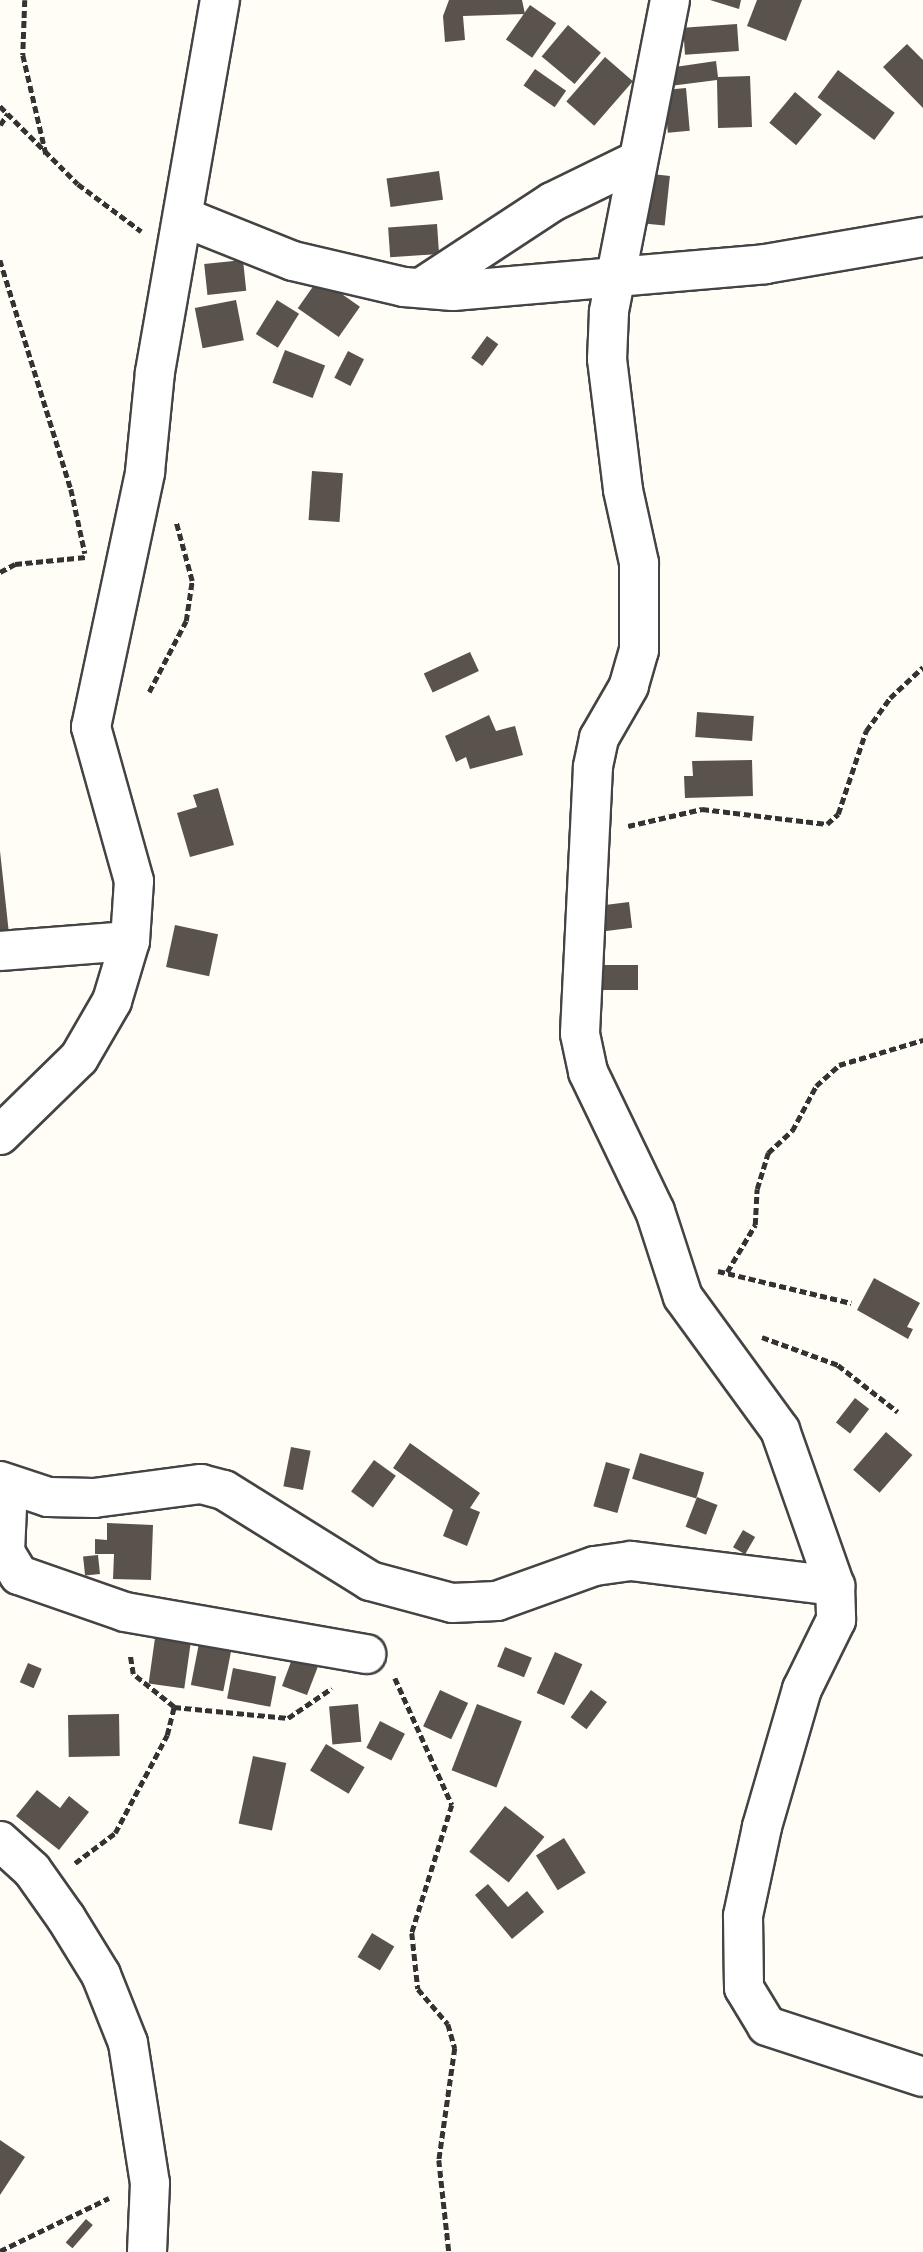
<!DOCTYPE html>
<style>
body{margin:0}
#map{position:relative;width:923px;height:2252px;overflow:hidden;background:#fffdf5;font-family:"Playfair Display",serif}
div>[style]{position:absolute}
.building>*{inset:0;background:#5a524d;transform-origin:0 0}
.path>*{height:4.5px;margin-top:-2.25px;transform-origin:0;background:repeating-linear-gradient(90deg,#333 0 7px,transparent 0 10.5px)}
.roads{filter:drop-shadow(2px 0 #444) drop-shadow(-2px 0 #444) drop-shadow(0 2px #444) drop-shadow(0 -2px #444)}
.street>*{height:38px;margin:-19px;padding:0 19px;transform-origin:19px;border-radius:19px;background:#fff}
span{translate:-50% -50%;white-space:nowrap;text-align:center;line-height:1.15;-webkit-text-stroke:7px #fff;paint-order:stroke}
</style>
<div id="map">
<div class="building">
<i style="clip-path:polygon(449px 0,522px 0,525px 14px,463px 16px,465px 40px,445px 42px,443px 16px)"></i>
<i style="clip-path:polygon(710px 0,741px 0,739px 9px)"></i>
<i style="clip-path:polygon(757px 0,802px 0,786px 41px,747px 26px)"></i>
<i style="left:530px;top:5px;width:32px;height:42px;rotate:35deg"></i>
<i style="left:737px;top:24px;width:27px;height:54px;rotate:86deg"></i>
<i style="left:568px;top:25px;width:43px;height:41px;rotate:40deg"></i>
<i style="clip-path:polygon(907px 44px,923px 60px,923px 108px,883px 67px)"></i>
<i style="left:605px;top:57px;width:37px;height:59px;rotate:41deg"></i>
<i style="clip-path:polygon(716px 61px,718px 77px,750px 76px,752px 127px,718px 128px,717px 80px,670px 86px,668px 68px)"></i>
<i style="left:535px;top:69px;width:38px;height:20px;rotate:35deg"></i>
<i style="left:838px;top:70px;width:71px;height:34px;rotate:37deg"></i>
<i style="left:686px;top:88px;width:43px;height:22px;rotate:85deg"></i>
<i style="left:795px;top:92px;width:35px;height:40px;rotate:40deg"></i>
<i style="left:439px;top:171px;width:29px;height:53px;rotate:82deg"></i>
<i style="left:652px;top:174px;width:18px;height:50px;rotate:6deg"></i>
<i style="left:437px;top:224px;width:30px;height:49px;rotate:86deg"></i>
<i style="left:243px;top:260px;width:31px;height:39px;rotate:84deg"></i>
<i style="left:319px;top:278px;width:50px;height:37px;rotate:35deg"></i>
<i style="left:236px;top:300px;width:41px;height:42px;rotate:79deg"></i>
<i style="left:277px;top:300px;width:26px;height:40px;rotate:32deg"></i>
<i style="left:487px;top:336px;width:14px;height:27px;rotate:36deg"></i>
<i style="left:285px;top:350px;width:43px;height:35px;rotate:21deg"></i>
<i style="left:348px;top:351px;width:18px;height:30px;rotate:27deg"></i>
<i style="left:312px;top:471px;width:31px;height:49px;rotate:4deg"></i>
<i style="left:470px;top:652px;width:21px;height:51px;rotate:65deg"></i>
<i style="left:697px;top:712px;width:57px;height:25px;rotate:4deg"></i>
<i style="clip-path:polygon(489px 715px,496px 731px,515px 726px,523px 755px,470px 769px,466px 757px,456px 762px,445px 736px)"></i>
<i style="clip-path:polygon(752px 760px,753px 796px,685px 798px,684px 776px,693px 776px,692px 761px)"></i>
<i style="clip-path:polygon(218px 788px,234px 845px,190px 857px,177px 813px,197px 807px,193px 795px)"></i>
<i style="clip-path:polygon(0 851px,9px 934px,0 935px)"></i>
<i style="left:629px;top:902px;width:26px;height:36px;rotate:83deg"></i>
<i style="left:175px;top:925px;width:44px;height:43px;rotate:12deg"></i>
<i style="left:592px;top:965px;width:46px;height:25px"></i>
<i style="clip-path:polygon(874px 1278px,920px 1303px,907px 1327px,913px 1329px,908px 1339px,857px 1310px)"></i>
<i style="left:855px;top:1398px;width:18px;height:31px;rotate:38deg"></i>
<i style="left:886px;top:1432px;width:35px;height:50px;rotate:41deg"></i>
<i style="clip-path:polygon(410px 1443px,480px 1493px,470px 1508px,480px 1512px,467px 1546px,443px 1536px,453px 1510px,393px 1468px)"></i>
<i style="left:291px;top:1447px;width:20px;height:40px;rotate:11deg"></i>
<i style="left:640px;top:1453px;width:67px;height:27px;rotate:17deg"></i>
<i style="left:374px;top:1460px;width:27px;height:39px;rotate:36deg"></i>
<i style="left:606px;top:1462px;width:25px;height:46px;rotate:16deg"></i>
<i style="left:697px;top:1497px;width:22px;height:32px;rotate:21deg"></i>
<i style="clip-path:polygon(107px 1523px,153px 1525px,151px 1580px,113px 1579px,114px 1554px,95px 1554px,95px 1539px,107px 1540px)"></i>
<i style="left:743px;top:1530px;width:14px;height:20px;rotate:30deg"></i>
<i style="left:98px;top:1555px;width:19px;height:15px;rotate:84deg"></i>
<i style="left:156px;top:1631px;width:36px;height:53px;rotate:8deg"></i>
<i style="left:201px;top:1633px;width:33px;height:53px;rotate:11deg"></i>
<i style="left:505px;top:1647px;width:29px;height:21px;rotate:22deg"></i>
<i style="left:555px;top:1652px;width:30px;height:45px;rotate:24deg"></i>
<i style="clip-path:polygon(292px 1659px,320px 1661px,307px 1695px,282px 1686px)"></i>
<i style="left:28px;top:1663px;width:15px;height:21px;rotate:23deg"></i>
<i style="left:233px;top:1668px;width:44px;height:31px;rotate:11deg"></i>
<i style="left:440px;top:1690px;width:31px;height:40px;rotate:25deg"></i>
<i style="left:591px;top:1690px;width:20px;height:34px;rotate:37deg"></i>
<i style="left:358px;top:1704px;width:38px;height:29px;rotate:85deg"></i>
<i style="left:477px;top:1704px;width:48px;height:71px;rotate:21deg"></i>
<i style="left:119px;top:1714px;width:42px;height:51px;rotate:89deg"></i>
<i style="left:380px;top:1721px;width:28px;height:30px;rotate:27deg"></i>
<i style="left:326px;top:1744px;width:45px;height:31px;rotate:31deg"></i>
<i style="left:253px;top:1756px;width:34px;height:69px;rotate:12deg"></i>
<i style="clip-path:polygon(37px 1790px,60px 1808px,69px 1796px,89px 1812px,59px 1850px,16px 1816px)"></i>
<i style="left:505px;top:1806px;width:50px;height:58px;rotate:38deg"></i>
<i style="left:564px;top:1838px;width:41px;height:33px;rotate:58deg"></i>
<i style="clip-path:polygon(488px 1884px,508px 1907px,527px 1891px,544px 1912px,512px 1939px,475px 1895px)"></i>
<i style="left:372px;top:1933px;width:26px;height:28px;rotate:31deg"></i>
<i style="clip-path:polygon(0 2140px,25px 2157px,0 2195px)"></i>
<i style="left:86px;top:2219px;width:9px;height:31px;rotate:41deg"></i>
</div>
<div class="path">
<i style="left:25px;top:0;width:55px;rotate:92.1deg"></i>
<i style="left:23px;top:55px;width:102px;rotate:76.9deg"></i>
<i style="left:0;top:106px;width:110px;rotate:45deg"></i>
<i style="left:78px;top:184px;width:79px;rotate:36.7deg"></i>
<i style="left:0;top:125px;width:14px;rotate:-56deg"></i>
<i style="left:0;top:260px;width:240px;rotate:72.8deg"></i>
<i style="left:71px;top:489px;width:66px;rotate:77.7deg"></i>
<i style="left:0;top:572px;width:17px;rotate:-28deg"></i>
<i style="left:15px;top:564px;width:71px;rotate:-5.6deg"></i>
<i style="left:149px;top:692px;width:80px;rotate:-62.5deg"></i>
<i style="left:186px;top:621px;width:40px;rotate:-81.5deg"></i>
<i style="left:192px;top:581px;width:61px;rotate:-105.2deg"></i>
<i style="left:628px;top:826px;width:76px;rotate:-12.9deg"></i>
<i style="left:702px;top:809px;width:126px;rotate:6.8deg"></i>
<i style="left:827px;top:824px;width:15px;rotate:-42deg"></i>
<i style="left:838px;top:814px;width:88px;rotate:-71.4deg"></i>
<i style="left:866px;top:731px;width:41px;rotate:-54deg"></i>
<i style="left:890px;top:698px;width:45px;rotate:-43.2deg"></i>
<i style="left:718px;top:1271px;width:137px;rotate:13.5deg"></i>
<i style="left:727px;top:1272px;width:55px;rotate:-59.2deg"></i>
<i style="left:755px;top:1225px;width:36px;rotate:-87deg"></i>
<i style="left:757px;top:1189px;width:38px;rotate:-73deg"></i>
<i style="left:768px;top:1153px;width:33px;rotate:-43deg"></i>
<i style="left:792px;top:1131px;width:51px;rotate:-61.9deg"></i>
<i style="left:816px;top:1086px;width:31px;rotate:-42deg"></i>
<i style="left:839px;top:1065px;width:88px;rotate:-16.6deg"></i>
<i style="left:762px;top:1337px;width:81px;rotate:20.2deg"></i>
<i style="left:838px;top:1365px;width:76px;rotate:38.1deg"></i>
<i style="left:395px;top:1678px;width:139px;rotate:65.8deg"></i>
<i style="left:452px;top:1805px;width:134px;rotate:107.4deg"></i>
<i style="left:412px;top:1933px;width:56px;rotate:83.9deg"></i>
<i style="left:418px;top:1989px;width:46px;rotate:49.4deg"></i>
<i style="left:448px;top:2024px;width:25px;rotate:74deg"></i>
<i style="left:455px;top:2048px;width:113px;rotate:98.1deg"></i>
<i style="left:439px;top:2160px;width:93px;rotate:83.8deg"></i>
<i style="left:174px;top:1707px;width:115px;rotate:5.5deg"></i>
<i style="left:288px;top:1718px;width:53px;rotate:-34.3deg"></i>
<i style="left:75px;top:1863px;width:50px;rotate:-36.9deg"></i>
<i style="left:115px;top:1833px;width:111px;rotate:-62deg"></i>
<i style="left:167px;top:1735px;width:29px;rotate:-76deg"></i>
<i style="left:174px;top:1707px;width:53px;rotate:-141.2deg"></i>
<i style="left:133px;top:1674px;width:20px;rotate:-99deg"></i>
<i style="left:0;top:2251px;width:121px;rotate:-25.9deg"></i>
</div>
<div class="roads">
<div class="street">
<i style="left:670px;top:0;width:318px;rotate:101.1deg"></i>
<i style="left:609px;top:312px;width:47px;rotate:92.4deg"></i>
<i style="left:607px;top:359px;width:132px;rotate:83deg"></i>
<i style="left:623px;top:490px;width:75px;rotate:77.6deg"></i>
<i style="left:639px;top:563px;width:87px;rotate:90deg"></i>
<i style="left:639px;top:650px;width:37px;rotate:106deg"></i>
<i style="left:629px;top:686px;width:60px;rotate:120deg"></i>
<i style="left:599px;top:738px;width:30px;rotate:102deg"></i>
<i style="left:593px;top:767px;width:267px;rotate:92.8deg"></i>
<i style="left:580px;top:1034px;width:39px;rotate:78deg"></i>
<i style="left:588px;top:1072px;width:154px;rotate:64.3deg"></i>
<i style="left:655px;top:1211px;width:90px;rotate:72deg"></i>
<i style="left:683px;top:1297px;width:165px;rotate:53.9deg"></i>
<i style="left:780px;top:1430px;width:165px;rotate:70.6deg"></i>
<i style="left:835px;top:1586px;width:34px;rotate:88deg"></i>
<i style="left:836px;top:1620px;width:77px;rotate:116.2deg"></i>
<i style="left:802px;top:1689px;width:144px;rotate:106.2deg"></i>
<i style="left:762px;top:1827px;width:91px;rotate:102.1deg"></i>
<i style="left:743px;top:1916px;width:72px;rotate:89.2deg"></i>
<i style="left:744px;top:1988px;width:44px;rotate:58.8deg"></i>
<i style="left:767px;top:2026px;width:164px;rotate:18.1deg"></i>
<i style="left:183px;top:217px;width:118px;rotate:21.8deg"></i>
<i style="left:293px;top:261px;width:114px;rotate:13.2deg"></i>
<i style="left:404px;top:287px;width:49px;rotate:4.7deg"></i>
<i style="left:453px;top:291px;width:313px;rotate:-4.9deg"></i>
<i style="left:765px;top:264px;width:160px;rotate:-9.7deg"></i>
<i style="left:421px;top:288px;width:157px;rotate:-33.3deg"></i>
<i style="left:552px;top:202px;width:91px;rotate:-26deg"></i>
<i style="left:0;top:951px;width:130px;rotate:-4.4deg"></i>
<i style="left:0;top:1135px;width:110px;rotate:-44.3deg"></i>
<i style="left:79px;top:1058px;width:66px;rotate:-59.9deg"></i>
<i style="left:112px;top:1001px;width:63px;rotate:-73.3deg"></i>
<i style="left:130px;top:941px;width:60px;rotate:-86.2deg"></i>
<i style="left:134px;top:881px;width:160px;rotate:-105.6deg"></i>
<i style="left:91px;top:727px;width:261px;rotate:-78deg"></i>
<i style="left:145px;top:472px;width:100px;rotate:-84.3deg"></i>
<i style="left:155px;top:372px;width:378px;rotate:-80.1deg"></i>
<i style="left:0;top:1481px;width:51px;rotate:18.4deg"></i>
<i style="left:48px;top:1497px;width:46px;rotate:1.2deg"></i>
<i style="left:94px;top:1498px;width:108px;rotate:-7.5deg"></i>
<i style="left:201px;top:1484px;width:24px;rotate:15deg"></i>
<i style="left:224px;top:1490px;width:172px;rotate:31.9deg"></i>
<i style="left:370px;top:1581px;width:85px;rotate:15deg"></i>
<i style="left:452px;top:1603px;width:45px;rotate:-2.5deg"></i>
<i style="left:497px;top:1601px;width:104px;rotate:-19.7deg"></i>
<i style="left:595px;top:1566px;width:36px;rotate:-8deg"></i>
<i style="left:631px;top:1561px;width:206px;rotate:7deg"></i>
<i style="left:8px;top:1486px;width:66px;rotate:92.6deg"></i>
<i style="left:5px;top:1552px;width:27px;rotate:59deg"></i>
<i style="left:19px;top:1575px;width:112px;rotate:19.2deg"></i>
<i style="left:125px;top:1612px;width:245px;rotate:9.9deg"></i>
<i style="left:0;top:1841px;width:43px;rotate:42.2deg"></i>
<i style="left:32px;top:1870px;width:59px;rotate:54.7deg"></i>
<i style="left:66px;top:1918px;width:67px;rotate:58.4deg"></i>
<i style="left:101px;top:1975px;width:73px;rotate:68.3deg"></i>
<i style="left:128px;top:2043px;width:142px;rotate:81.1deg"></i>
<i style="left:150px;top:2183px;width:69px;rotate:92.5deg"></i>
</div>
</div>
</div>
